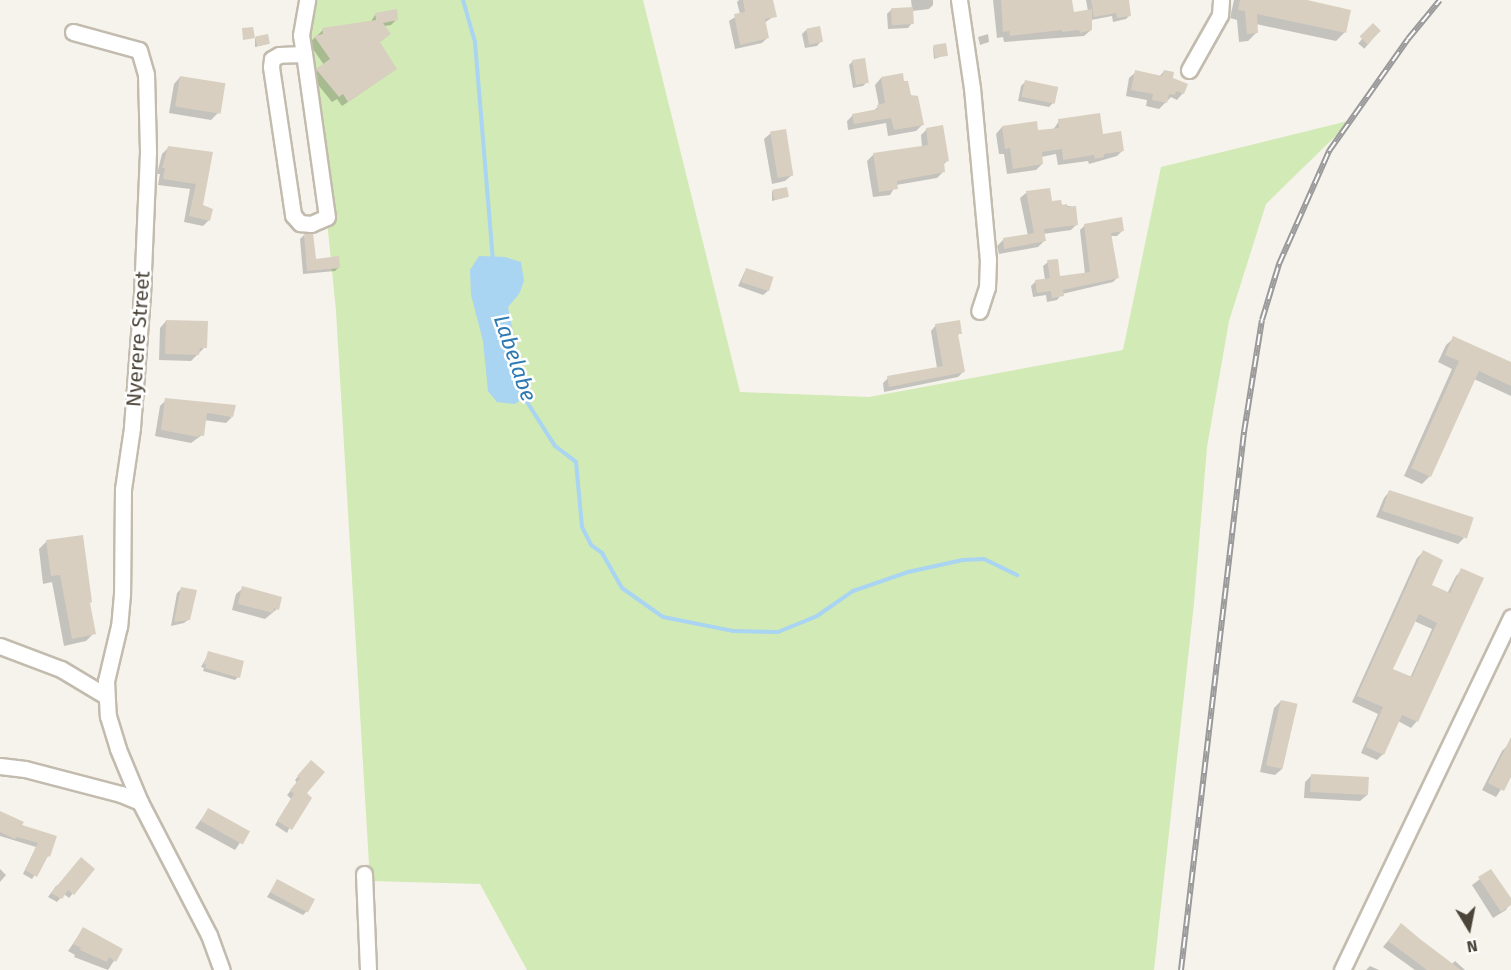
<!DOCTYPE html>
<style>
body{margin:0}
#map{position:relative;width:1511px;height:970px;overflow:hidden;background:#f6f3ec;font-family:"Fira Sans",sans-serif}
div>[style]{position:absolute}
.green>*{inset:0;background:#d2eab5}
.water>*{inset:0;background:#a9d4f2}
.shadow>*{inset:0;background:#0003;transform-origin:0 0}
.stream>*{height:4px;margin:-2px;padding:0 2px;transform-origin:2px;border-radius:2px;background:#a9d4f2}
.building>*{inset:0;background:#d8cfc1;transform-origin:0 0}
.roads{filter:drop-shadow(2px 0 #c2bbae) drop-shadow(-2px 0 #c2bbae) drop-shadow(0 2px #c2bbae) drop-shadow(0 -2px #c2bbae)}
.minor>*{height:15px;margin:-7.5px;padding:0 7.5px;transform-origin:7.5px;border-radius:7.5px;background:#fff}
.rail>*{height:6px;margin-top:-3px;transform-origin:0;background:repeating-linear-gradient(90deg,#fff 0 11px,#9a9a9a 0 22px);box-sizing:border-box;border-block:2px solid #9a9a9a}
span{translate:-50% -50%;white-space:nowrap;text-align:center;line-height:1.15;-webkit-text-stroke:5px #fff;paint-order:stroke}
.street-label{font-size:21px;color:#4b4439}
.water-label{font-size:22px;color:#2e7ab2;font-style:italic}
.north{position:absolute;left:1439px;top:898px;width:60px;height:60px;-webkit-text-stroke:4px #fff;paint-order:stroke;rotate:170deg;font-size:16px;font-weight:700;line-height:24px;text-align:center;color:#4b4439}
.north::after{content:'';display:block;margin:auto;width:21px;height:27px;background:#4b4439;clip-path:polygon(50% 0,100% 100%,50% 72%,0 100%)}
</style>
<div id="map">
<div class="green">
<i style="clip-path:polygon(305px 0,643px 0,740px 392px,869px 397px,1123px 350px,1161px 167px,1352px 120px,1266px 204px,1229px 321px,1207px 447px,1194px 603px,1154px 970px,527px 970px,480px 884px,370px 881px,336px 311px)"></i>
</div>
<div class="water">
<i style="clip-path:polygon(479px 256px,505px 257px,521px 262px,524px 281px,519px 294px,508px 307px,517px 352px,531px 392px,515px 404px,497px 402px,488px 391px,483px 341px,471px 295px,470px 270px)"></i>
</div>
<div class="shadow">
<i style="clip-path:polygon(739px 0,761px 0,773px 17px,764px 23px,767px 38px,762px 43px,735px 49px,729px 21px,740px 14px,737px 2px)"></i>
<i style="clip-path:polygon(911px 0,933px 0,933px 5px,929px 9px,912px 11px,912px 23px,908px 28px,888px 29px,887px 14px,891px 10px,912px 9px)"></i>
<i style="clip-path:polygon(993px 0,1070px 0,1072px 14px,1088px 11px,1086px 0,1127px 0,1130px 15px,1126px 19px,1113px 22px,1112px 16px,1091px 20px,1091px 30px,1084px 36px,1004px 42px,1003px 37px,997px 38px)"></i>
<i style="clip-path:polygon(1234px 0,1300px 0,1349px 11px,1344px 33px,1336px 41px,1256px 24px,1257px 32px,1248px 41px,1239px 42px,1237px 20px,1230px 18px)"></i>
<i style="clip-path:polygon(375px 15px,397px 19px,391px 25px,384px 26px,389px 34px,378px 43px,389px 74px,342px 106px,337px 99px,332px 102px,311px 76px,324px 65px,309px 43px,323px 30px,370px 23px)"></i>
<i style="left:1373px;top:26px;width:8px;height:23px;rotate:40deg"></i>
<i style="clip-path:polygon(806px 30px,821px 41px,817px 46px,805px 48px,802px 34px)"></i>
<i style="clip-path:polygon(988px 34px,989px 42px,980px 45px,978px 37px)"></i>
<i style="clip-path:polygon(255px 38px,268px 44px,255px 47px)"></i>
<i style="clip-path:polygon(933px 47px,946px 55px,934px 59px)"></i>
<i style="clip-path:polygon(853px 61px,867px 82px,863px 86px,853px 88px,849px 65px)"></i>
<i style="clip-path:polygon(1164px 71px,1183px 93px,1177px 100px,1171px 97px,1159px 109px,1146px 106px,1147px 100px,1126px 96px,1129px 78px,1136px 72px,1159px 77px)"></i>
<i style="clip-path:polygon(180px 77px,218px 113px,211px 120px,169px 113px,174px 84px)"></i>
<i style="clip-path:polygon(881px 78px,909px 96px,922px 125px,916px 131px,888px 136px,886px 123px,848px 130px,847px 121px,853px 115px,872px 112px,879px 106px,875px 85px)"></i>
<i style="clip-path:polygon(1025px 82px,1053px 103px,1049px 107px,1018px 101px,1021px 86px)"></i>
<i style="clip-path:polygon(1059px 121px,1102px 136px,1123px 150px,1117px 156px,1089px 164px,1088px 161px,1058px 165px,1056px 154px,1041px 157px,1042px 164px,1036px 170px,1007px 174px,1004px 154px,999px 154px,996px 134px,1002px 127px,1037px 132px,1053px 130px)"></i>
<i style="clip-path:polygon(927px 129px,948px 160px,943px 165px,944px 171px,937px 178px,896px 185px,890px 195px,873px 197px,867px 161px,873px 155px,922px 147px,921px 135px)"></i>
<i style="clip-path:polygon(771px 133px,792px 175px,785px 181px,772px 184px,764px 139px)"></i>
<i style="clip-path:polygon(168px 148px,211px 153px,201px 206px,209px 220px,203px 226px,184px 222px,190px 189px,158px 185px,160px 174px,157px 174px,162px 154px)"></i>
<i style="clip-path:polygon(1049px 189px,1051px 203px,1075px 207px,1077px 224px,1071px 230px,1043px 234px,1044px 241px,1038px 247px,999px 254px,997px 246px,1003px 240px,1028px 236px,1020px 198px,1026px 193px)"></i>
<i style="clip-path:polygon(772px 191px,787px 197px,772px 201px)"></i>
<i style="clip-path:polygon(1085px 225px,1122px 231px,1117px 236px,1111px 236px,1118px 277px,1113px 282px,1062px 294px,1057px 300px,1047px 302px,1046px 295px,1033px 297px,1031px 286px,1036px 281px,1045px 280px,1043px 266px,1048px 262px,1059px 278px,1085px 274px,1080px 230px)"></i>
<i style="clip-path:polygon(304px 235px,314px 260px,339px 267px,335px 271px,303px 274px,300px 239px)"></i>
<i style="clip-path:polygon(746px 269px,768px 291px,763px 295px,738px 286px)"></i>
<i style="clip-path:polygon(166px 321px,205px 347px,191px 361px,159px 360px,160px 328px)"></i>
<i style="clip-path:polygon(936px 325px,960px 333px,957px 336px,963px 372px,958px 377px,884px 392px,883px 383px,888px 378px,937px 368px,931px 331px)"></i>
<i style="clip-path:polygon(1454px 338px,1511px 364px,1511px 396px,1474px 379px,1430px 476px,1422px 484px,1404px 476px,1452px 369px,1438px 362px,1446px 345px)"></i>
<i style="clip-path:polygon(166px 400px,232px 417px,226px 423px,204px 420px,202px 435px,191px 443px,155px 436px,160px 406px)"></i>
<i style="clip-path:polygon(1389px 492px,1464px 538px,1458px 544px,1376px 517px,1384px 498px)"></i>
<i style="clip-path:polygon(47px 541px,88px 604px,94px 633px,86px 641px,64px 646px,52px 582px,43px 584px,39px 549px)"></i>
<i style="clip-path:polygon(evenodd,1423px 552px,1430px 585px,1447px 594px,1456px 576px,1462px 570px,1417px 721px,1411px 728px,1398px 721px,1383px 754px,1377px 760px,1361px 753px,1378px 714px,1352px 702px,1417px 558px,1423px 552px,1414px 621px,1432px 629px,1410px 678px,1391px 669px,1414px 621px)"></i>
<i style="clip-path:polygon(182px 588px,189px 619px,184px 623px,171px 626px,177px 593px)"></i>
<i style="clip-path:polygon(243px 588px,277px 609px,265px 619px,232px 610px,236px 594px)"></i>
<i style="clip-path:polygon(209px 653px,238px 677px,235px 680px,203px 671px,204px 668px,201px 667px)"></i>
<i style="clip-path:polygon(1281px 701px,1282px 769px,1275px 775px,1260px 772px,1274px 708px)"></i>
<i style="clip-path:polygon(1509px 744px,1511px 745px,1511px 774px,1496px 797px,1482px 790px,1502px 751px)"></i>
<i style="clip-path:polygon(307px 766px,305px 794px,287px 833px,275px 825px,291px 799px,287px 795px,297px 783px,295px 780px)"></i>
<i style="clip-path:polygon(1312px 775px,1367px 795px,1360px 801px,1304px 798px,1305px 782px)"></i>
<i style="clip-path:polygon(208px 810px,248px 831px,235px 850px,195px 828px)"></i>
<i style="clip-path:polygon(0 815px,20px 826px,55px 837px,48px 856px,32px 879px,23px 874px,36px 847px,0 836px)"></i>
<i style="clip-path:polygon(0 869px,6px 875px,0 882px)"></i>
<i style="clip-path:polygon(93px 869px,69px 898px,64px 894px,57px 902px,48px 897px,56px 886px)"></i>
<i style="clip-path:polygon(1491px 871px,1511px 901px,1506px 910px,1493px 918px,1472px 885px)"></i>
<i style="clip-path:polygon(277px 881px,307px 911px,303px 915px,267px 897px)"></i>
<i style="clip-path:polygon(83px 929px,121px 950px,108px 970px,74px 957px,75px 955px,68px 951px)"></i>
<i style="clip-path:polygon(1396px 931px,1451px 965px,1455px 961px,1465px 970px,1415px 970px,1383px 947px)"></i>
<i style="clip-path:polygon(1370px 966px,1379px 970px,1366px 970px)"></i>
</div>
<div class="stream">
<i style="left:463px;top:0;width:44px;rotate:74.1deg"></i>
<i style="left:475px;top:42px;width:220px;rotate:85.3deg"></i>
<i style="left:524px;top:393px;width:9px;rotate:72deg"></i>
<i style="left:527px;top:402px;width:52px;rotate:57.5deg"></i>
<i style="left:555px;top:446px;width:26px;rotate:37deg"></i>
<i style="left:576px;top:462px;width:65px;rotate:84.7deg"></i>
<i style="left:582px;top:527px;width:20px;rotate:63deg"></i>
<i style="left:591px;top:545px;width:14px;rotate:36deg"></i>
<i style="left:602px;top:553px;width:40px;rotate:60.3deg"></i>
<i style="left:622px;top:588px;width:50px;rotate:35.3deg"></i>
<i style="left:663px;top:617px;width:71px;rotate:11.3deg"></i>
<i style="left:733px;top:631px;width:45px;rotate:1.3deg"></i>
<i style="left:778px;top:632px;width:42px;rotate:-22.3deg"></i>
<i style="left:817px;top:616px;width:44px;rotate:-34.8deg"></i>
<i style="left:853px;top:591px;width:58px;rotate:-19.1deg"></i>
<i style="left:908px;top:572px;width:56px;rotate:-12.3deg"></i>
<i style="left:963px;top:560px;width:21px;rotate:-3deg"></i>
<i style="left:984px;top:559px;width:37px;rotate:26deg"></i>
</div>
<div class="building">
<i style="clip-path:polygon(743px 0,773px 0,777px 17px,765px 19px,769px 38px,740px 45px,734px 14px,745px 12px)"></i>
<i style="clip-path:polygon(1001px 0,1072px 0,1074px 12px,1092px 9px,1092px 30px,1080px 33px,1079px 30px,1062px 32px,1062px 30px,1010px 36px,1009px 31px,1003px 32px)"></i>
<i style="clip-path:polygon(1091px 0,1129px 0,1131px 16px,1117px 18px,1116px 13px,1094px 17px)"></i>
<i style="clip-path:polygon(1240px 0,1307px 0,1351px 10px,1346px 33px,1257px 14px,1258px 33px,1247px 34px,1245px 11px,1238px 10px)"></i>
<i style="left:913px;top:7px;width:17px;height:22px;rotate:87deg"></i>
<i style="clip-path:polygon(397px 9px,398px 20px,383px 23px,391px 34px,380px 42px,397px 69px,348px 102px,343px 94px,339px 97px,316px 69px,330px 59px,314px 36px,323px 34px,322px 28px,376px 20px,375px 13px)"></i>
<i style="left:1373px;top:23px;width:11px;height:19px;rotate:45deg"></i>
<i style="left:820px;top:26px;width:16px;height:14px;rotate:79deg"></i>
<i style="clip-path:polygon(253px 27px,255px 38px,243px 40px,242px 28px)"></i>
<i style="left:268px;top:34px;width:10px;height:13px;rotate:79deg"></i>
<i style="left:946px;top:43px;width:13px;height:13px;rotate:81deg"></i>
<i style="left:865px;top:58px;width:25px;height:13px;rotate:81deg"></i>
<i style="clip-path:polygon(1135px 70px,1162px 76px,1164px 70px,1174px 72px,1173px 78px,1188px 84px,1184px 94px,1176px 91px,1175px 95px,1169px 94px,1167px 103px,1152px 100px,1153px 94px,1131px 90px)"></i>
<i style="clip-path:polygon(903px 73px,904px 81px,908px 81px,911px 95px,918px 96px,924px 125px,894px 130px,891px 118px,854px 124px,852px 114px,878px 109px,877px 105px,885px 103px,881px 77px)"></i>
<i style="left:180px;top:76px;width:46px;height:31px;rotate:9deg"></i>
<i style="left:1025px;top:80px;width:34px;height:17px;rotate:12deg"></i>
<i style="clip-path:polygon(1100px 113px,1103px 134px,1121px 131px,1124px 151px,1104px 154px,1104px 157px,1095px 159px,1094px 155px,1063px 160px,1062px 149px,1042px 152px,1043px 164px,1013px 169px,1010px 148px,1005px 149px,1002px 126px,1037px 121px,1038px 130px,1059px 128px,1058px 119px)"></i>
<i style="clip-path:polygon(943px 125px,949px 161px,944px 162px,945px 172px,897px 181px,898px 189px,879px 192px,873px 153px,928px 145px,926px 128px)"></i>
<i style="left:786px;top:129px;width:47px;height:16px;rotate:81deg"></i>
<i style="clip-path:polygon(168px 146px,213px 152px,203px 205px,213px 209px,210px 221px,189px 216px,196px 184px,163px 179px,165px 168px,162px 168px)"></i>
<i style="left:787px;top:187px;width:10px;height:15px;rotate:79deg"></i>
<i style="clip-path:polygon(1050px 188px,1052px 201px,1061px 200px,1062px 205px,1067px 204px,1067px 207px,1076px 206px,1078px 225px,1044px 229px,1046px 241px,1004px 249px,1003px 238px,1034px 233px,1026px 191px)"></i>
<i style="clip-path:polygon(1122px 217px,1124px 231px,1111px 233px,1119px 278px,1063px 290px,1064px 296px,1052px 298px,1051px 291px,1037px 293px,1035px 280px,1050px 278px,1047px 260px,1058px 259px,1060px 276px,1090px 272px,1084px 224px)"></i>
<i style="clip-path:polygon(304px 233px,313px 233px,316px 259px,339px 256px,340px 268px,307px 271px)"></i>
<i style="left:746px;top:268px;width:29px;height:15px;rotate:18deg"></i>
<i style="clip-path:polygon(166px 320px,208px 321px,207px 348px,200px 348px,199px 355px,165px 354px)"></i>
<i style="clip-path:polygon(960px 320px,962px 334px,958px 334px,965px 372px,889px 387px,887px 376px,943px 366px,935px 324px)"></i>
<i style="clip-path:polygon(1453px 336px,1511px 362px,1511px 386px,1479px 371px,1431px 477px,1411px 468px,1459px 361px,1445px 355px)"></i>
<i style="clip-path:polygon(165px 398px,236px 405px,233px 417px,207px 413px,204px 436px,199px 435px,198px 437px,161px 430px)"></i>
<i style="left:1389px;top:490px;width:89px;height:22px;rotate:18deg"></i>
<i style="clip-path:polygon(83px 535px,92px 602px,90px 603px,96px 634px,72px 639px,60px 575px,51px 576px,46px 540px)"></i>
<i style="clip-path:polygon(evenodd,1423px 550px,1443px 560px,1432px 585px,1450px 593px,1461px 568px,1484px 578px,1418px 722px,1402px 715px,1384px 755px,1366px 747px,1383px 707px,1357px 696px,1423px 550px,1419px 614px,1437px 623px,1412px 677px,1393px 669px,1419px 614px)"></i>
<i style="clip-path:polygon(242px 586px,282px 597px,279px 610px,274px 608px,273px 613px,238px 604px)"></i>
<i style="clip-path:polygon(181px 587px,197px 590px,190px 620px,174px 622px)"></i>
<i style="clip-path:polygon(208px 651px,244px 661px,240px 678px,205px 668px,206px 665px,204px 664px)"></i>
<i style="left:1281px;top:700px;width:17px;height:67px;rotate:13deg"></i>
<i style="clip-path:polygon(1511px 737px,1511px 777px,1504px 791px,1488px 783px)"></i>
<i style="clip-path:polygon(311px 760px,325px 772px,307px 793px,312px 798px,292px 830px,277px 821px,294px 794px,290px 790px,300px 778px,297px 776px)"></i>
<i style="left:1311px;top:774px;width:58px;height:18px;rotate:3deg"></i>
<i style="left:208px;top:808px;width:48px;height:15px;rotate:29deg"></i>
<i style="clip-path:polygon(0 811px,24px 822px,22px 825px,57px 836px,50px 857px,48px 856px,37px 877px,25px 870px,38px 843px,17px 837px,15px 839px,0 832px)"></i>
<i style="clip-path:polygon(81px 857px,95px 869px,74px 895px,68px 890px,62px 899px,51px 893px)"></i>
<i style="clip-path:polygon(1491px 869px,1511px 898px,1511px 905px,1501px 912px,1478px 877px)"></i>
<i style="left:277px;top:879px;width:43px;height:15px;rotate:28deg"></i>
<i style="clip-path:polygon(1401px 923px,1420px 939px,1461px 970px,1427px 970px,1388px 941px)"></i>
<i style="clip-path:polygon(83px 927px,123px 949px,116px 962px,109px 957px,107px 962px,80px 950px,81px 948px,73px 944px)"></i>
</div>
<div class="roads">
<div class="minor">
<i style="left:959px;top:0;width:89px;rotate:81.6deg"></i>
<i style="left:972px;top:88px;width:172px;rotate:84.7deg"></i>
<i style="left:988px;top:259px;width:28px;rotate:92deg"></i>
<i style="left:987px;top:287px;width:25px;rotate:108deg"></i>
<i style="left:73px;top:32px;width:68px;rotate:15.3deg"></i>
<i style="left:139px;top:50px;width:25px;rotate:74deg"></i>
<i style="left:146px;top:74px;width:78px;rotate:88.5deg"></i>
<i style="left:148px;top:152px;width:142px;rotate:92.4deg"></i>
<i style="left:142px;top:294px;width:134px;rotate:94.3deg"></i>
<i style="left:132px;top:428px;width:62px;rotate:98.4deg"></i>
<i style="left:123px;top:489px;width:105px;rotate:90.5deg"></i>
<i style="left:122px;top:594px;width:32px;rotate:95deg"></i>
<i style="left:119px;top:626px;width:57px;rotate:103.3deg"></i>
<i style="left:106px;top:681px;width:35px;rotate:87deg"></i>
<i style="left:108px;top:716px;width:34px;rotate:73deg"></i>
<i style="left:118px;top:749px;width:57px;rotate:67.5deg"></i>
<i style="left:140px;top:802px;width:150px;rotate:62.6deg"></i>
<i style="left:209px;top:935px;width:37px;rotate:70deg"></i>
<i style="left:304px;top:54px;width:25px;rotate:178deg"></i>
<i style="left:279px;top:55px;width:8px;rotate:150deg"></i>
<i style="left:272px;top:59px;width:8px;rotate:97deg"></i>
<i style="left:271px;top:67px;width:150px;rotate:81.5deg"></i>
<i style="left:293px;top:215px;width:11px;rotate:49deg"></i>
<i style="left:300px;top:223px;width:11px;rotate:5deg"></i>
<i style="left:311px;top:224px;width:17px;rotate:-24deg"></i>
<i style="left:327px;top:217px;width:165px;rotate:-98deg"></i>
<i style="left:304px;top:54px;width:19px;rotate:-99deg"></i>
<i style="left:301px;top:35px;width:36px;rotate:-80deg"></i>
<i style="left:1189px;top:70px;width:63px;rotate:-60.6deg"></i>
<i style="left:1220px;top:15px;width:15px;rotate:-86deg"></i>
<i style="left:0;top:646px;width:65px;rotate:20.7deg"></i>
<i style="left:61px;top:669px;width:52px;rotate:31deg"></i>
<i style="left:0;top:766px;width:25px;rotate:7deg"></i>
<i style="left:25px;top:769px;width:99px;rotate:14.6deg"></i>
<i style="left:121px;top:794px;width:21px;rotate:23deg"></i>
<i style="left:364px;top:874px;width:96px;rotate:87.6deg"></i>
<i style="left:1342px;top:970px;width:391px;rotate:-64.4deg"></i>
</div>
</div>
<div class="rail">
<i style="left:1181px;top:970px;width:542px;rotate:-83.32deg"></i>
<i style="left:1244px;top:432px;width:113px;rotate:-80.9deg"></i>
<i style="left:1262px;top:320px;width:59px;rotate:-73.1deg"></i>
<i style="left:1279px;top:264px;width:124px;rotate:-66.1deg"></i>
<i style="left:1329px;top:151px;width:137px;rotate:-54.8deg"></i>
<i style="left:1408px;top:39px;width:50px;rotate:-50.6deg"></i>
</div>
<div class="street-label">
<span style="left:138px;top:339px;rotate:-86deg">Nyerere Street</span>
</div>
<div class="water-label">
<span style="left:515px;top:358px;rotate:71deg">Labelabe</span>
</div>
<div class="north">N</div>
</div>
